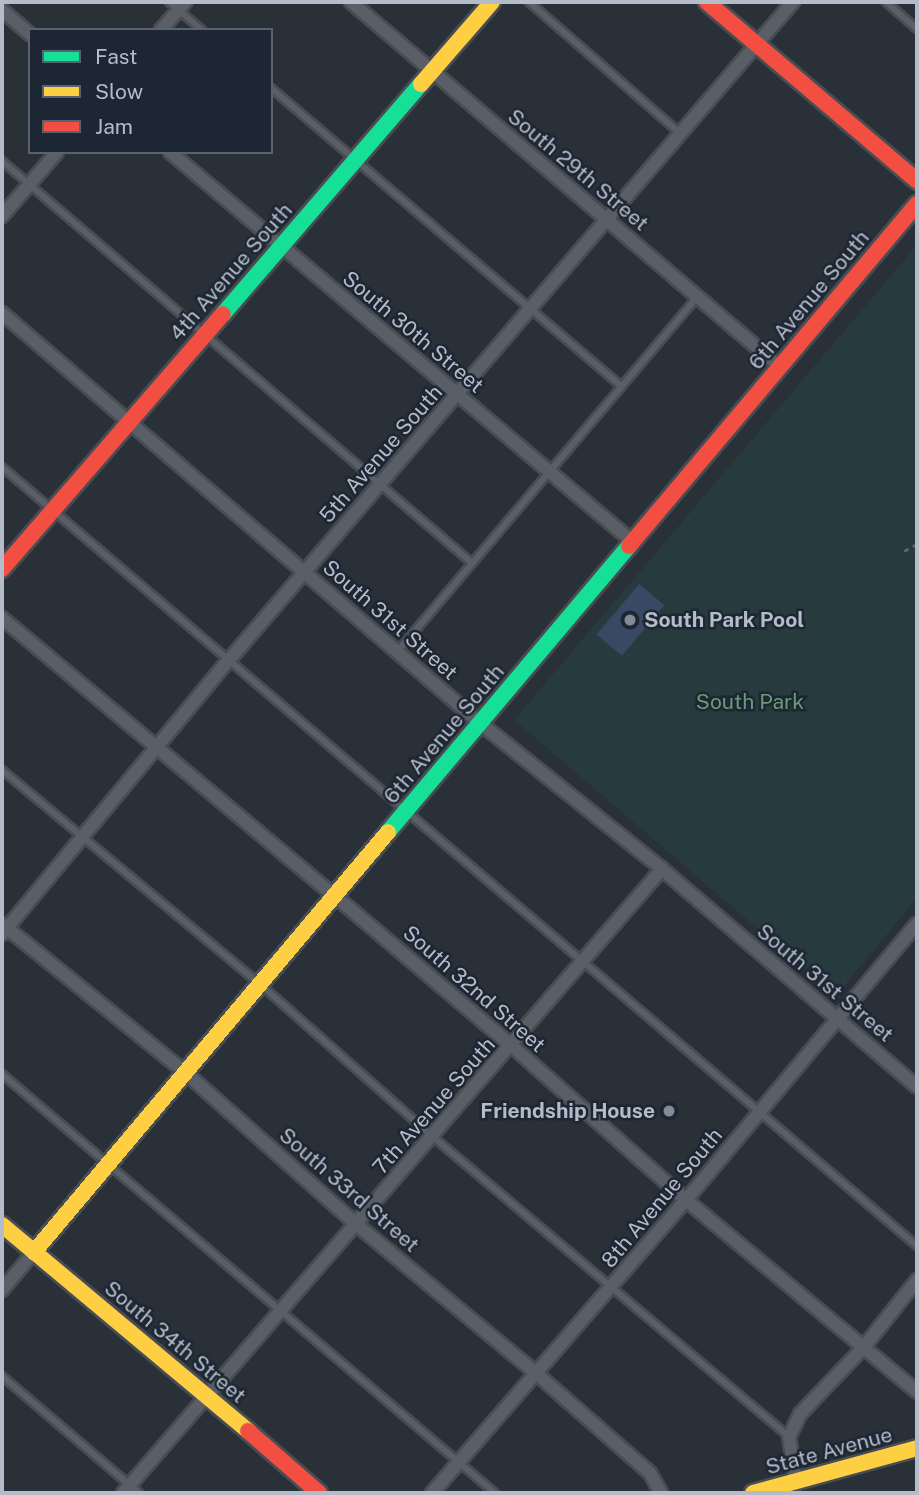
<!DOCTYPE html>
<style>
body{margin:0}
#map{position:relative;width:919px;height:1495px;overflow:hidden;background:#2a3038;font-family:"Public Sans",sans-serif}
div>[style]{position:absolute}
.green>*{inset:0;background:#273a3e}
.water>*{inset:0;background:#384963;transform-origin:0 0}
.path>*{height:2.5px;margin-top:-1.25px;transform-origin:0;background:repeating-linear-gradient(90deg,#5d636a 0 5px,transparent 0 10px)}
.roads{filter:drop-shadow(2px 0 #484c53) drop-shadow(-2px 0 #484c53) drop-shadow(0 2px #484c53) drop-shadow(0 -2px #484c53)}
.lane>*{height:6px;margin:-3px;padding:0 3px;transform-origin:3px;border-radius:3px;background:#5a5e66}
.street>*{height:12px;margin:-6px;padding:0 6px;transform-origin:6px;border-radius:6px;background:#5a5e66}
.fast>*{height:16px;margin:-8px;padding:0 8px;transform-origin:8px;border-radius:8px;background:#16e098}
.slow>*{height:16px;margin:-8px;padding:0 8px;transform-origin:8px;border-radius:8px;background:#ffcf43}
.jam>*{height:16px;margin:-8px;padding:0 8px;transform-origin:8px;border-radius:8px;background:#f24e42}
.dots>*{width:19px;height:19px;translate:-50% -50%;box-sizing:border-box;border:4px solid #1d2633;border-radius:50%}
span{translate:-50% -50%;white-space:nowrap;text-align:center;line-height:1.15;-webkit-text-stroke:5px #1d2633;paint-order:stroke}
.street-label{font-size:21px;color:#b4bcc9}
.poi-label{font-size:21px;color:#b4bcc9;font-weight:700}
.left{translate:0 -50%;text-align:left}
.right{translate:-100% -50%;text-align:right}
.park-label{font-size:21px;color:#6b9a76}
.frame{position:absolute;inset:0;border:4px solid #b4bcc9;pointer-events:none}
.legend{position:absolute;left:28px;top:28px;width:245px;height:126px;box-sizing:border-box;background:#1d2633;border:2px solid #59626f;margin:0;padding:9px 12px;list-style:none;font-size:21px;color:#b4bcc9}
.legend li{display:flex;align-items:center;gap:14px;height:35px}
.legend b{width:35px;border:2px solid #59626f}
</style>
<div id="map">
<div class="green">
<i style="clip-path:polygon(917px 245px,917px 898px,836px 996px,514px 720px)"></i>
</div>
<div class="water">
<i style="left:639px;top:584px;width:33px;height:66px;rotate:40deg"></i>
</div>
<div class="path">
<i style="left:904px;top:551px;width:15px;rotate:-28deg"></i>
</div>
<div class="roads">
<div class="lane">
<i style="left:169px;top:2px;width:43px;rotate:40.3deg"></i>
<i style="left:529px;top:2px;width:201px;rotate:41deg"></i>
<i style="left:886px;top:2px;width:41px;rotate:41.1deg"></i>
<i style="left:271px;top:88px;width:460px;rotate:40.4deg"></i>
<i style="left:2px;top:161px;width:618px;rotate:40.54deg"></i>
<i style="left:2px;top:467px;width:1202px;rotate:40.41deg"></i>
<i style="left:398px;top:651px;width:463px;rotate:-49.8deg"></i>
<i style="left:2px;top:770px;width:335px;rotate:39.7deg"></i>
<i style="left:260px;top:984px;width:231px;rotate:41.5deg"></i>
<i style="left:433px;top:1137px;width:464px;rotate:40.1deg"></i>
<i style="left:2px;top:1074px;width:647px;rotate:40.36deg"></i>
<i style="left:2px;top:1376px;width:180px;rotate:40.5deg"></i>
</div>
<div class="street">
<i style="left:351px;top:2px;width:563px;rotate:40.39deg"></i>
<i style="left:2px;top:10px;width:37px;rotate:41deg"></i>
<i style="left:161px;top:30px;width:37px;rotate:-49deg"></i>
<i style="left:170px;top:152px;width:605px;rotate:40.11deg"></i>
<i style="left:2px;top:216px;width:84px;rotate:-49.3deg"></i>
<i style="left:2px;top:313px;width:630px;rotate:40.62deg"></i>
<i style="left:480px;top:723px;width:233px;rotate:38.7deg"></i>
<i style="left:662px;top:869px;width:335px;rotate:40.5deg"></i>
<i style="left:2px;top:618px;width:434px;rotate:39.9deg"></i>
<i style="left:335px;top:896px;width:232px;rotate:40.3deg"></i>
<i style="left:512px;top:1046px;width:232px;rotate:41.5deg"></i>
<i style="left:686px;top:1200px;width:300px;rotate:39.7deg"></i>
<i style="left:2px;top:924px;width:237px;rotate:39deg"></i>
<i style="left:186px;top:1073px;width:229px;rotate:41.6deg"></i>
<i style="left:357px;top:1225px;width:234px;rotate:39.6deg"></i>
<i style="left:537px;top:1374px;width:150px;rotate:41.2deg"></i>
<i style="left:650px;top:1473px;width:23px;rotate:61deg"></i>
<i style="left:2px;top:934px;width:356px;rotate:-50.4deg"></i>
<i style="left:229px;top:660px;width:867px;rotate:-49.4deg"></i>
<i style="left:2px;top:1290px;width:50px;rotate:-49.9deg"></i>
<i style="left:796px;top:1482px;width:46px;rotate:-98.8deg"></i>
<i style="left:789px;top:1437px;width:25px;rotate:-64deg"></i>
<i style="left:800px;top:1414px;width:91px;rotate:-46.3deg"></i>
<i style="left:863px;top:1348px;width:87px;rotate:-51.5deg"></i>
<i style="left:123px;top:1493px;width:825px;rotate:-49.18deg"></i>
<i style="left:432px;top:1493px;width:388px;rotate:-49.1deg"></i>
<i style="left:686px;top:1200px;width:360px;rotate:-50.1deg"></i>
</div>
<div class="fast">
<i style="left:223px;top:314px;width:303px;rotate:-49.3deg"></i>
<i style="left:388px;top:832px;width:374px;rotate:-49.9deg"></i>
</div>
<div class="slow">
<i style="left:421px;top:84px;width:108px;rotate:-49.1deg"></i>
<i style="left:2px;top:1225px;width:321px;rotate:39.9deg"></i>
<i style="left:34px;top:1252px;width:549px;rotate:-49.87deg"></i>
<i style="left:753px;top:1493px;width:170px;rotate:-15.3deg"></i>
</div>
<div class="jam">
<i style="left:707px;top:2px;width:276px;rotate:40.4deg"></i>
<i style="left:629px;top:546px;width:447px;rotate:-49.9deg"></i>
<i style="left:2px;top:569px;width:337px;rotate:-49.1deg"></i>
<i style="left:248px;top:1431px;width:94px;rotate:41.1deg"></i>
</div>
</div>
<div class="dots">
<i style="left:630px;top:620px;background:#848b96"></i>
<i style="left:669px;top:1111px;background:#848b96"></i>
</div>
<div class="street-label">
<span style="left:578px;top:170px;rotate:40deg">South 29th Street</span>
<span style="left:231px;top:272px;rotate:-49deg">4th Avenue South</span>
<span style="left:809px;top:300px;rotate:-50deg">6th Avenue South</span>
<span style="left:413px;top:332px;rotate:40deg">South 30th Street</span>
<span style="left:381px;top:454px;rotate:-49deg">5th Avenue South</span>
<span style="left:390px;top:620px;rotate:41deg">South 31st Street</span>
<span style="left:444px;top:734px;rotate:-50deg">6th Avenue South</span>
<span style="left:825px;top:983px;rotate:40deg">South 31st Street</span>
<span style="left:474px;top:989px;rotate:41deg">South 32nd Street</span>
<span style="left:434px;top:1106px;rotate:-49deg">7th Avenue South</span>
<span style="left:349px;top:1190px;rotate:41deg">South 33rd Street</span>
<span style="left:662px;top:1198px;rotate:-50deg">8th Avenue South</span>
<span style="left:175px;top:1342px;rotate:40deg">South 34th Street</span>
<span style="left:829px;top:1451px;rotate:-15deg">State Avenue</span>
</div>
<div class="poi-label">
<span class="left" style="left:644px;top:620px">South Park Pool</span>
<span class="right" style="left:655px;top:1111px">Friendship House</span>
</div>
<div class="park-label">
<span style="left:750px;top:702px">South Park</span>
</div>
<div class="frame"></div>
<ul class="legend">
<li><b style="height:9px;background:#16e098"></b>Fast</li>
<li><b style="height:9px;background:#ffcf43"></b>Slow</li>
<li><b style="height:9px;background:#f24e42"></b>Jam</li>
</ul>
</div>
